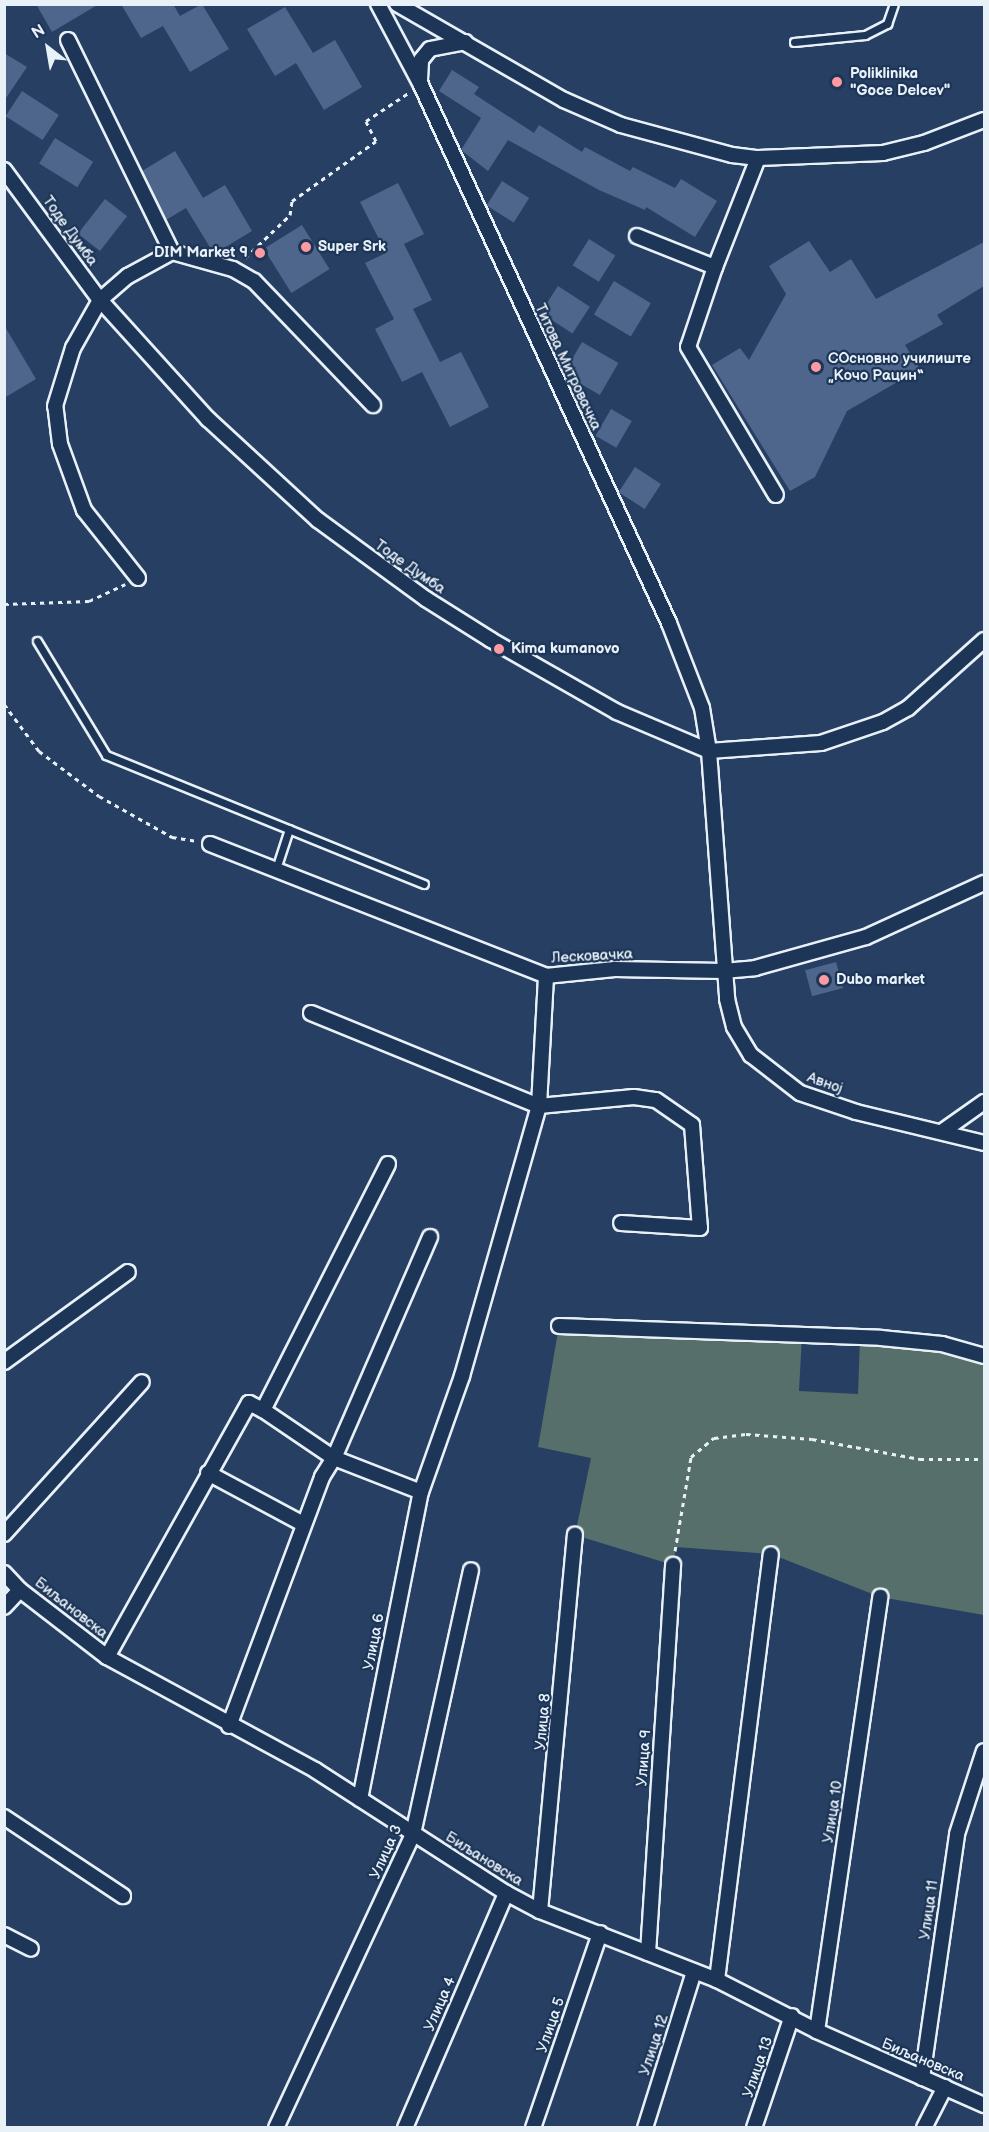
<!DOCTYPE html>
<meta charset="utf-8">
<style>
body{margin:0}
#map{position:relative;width:989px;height:2132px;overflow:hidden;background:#273f62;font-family:"Balsamiq Sans",sans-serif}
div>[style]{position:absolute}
.green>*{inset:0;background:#566f6b}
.building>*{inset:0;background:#4f668c;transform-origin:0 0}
.path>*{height:3px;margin-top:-1.5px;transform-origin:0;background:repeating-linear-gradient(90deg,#e8f1f8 0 4.5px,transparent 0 9px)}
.roads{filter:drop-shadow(2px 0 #e8f1f8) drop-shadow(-2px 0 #e8f1f8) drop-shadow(0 2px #e8f1f8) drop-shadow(0 -2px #e8f1f8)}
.lane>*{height:7px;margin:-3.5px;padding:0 3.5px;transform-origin:3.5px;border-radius:3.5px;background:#1d3557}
.street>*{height:14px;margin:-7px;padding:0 7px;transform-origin:7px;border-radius:7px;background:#1d3557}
.dots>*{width:16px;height:16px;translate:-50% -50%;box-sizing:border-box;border:3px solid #1d3557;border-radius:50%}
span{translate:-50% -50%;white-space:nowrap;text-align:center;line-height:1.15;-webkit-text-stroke:4.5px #1d3557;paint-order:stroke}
.poi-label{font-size:15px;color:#e8f1f8;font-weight:700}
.left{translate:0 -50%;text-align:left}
.right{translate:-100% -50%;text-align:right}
.street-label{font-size:15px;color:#e8f1f8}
.frame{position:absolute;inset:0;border:6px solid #e8f1f8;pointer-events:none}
.north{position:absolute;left:18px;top:18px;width:60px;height:60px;-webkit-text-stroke:4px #1d3557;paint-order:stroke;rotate:329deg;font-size:16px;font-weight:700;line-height:24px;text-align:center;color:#e8f1f8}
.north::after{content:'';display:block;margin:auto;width:21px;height:27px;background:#e8f1f8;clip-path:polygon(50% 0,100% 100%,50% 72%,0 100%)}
</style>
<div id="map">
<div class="green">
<i style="clip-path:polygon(559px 1326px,802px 1335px,799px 1391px,858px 1394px,860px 1337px,984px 1356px,984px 1615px,880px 1597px,771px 1554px,676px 1547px,673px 1565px,575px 1535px,591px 1458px,538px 1447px)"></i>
</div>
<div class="building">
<i style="clip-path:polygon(36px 4px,99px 4px,52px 32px)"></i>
<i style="clip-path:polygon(121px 4px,173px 4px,180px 16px,202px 4px,229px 49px,190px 72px,163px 26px,141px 38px)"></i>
<i style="clip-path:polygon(285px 7px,313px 53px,335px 40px,362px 87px,324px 110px,296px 63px,275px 76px,247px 29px)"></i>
<i style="clip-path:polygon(4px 53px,27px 67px,4px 101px)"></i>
<i style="clip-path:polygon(452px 70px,479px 87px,474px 94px,534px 133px,539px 125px,582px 152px,585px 147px,630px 171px,633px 167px,675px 188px,681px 179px,717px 201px,695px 237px,646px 207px,645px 210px,599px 190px,508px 140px,488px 171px,461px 150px,481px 118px,439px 91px)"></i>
<i style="left:22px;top:91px;width:44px;height:30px;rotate:33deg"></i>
<i style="left:55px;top:138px;width:45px;height:30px;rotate:32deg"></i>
<i style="clip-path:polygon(175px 151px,203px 198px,225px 185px,252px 231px,214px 254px,186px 208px,166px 220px,142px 171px)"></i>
<i style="left:502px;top:181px;width:32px;height:29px;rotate:32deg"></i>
<i style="clip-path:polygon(398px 183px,424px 234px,404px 244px,432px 300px,413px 309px,440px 362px,461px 352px,489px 407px,450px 427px,422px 372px,402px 382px,375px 329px,394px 319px,365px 263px,386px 253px,360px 202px)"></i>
<i style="left:105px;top:199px;width:28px;height:44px;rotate:38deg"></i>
<i style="left:302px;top:225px;width:52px;height:45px;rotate:58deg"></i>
<i style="left:589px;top:239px;width:31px;height:31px;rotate:32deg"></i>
<i style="clip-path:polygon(809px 241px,830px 272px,851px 259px,876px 299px,984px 242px,984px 286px,937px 315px,943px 324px,905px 345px,920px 369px,847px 411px,815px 477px,790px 491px,712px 365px,740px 348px,749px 360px,786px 294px,769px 266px)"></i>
<i style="left:614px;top:281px;width:43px;height:39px;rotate:31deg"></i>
<i style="left:558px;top:286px;width:38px;height:32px;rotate:33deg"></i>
<i style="clip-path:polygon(4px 325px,36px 379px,4px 398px)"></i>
<i style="left:582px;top:342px;width:42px;height:37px;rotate:30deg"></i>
<i style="left:611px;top:409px;width:24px;height:31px;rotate:30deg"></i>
<i style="left:635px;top:467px;width:31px;height:30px;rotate:33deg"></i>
<i style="left:836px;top:962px;width:27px;height:32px;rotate:75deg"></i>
</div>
<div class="path">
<i style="left:245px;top:258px;width:62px;rotate:-43.7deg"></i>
<i style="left:290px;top:215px;width:14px;rotate:-82deg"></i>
<i style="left:292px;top:201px;width:103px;rotate:-35.5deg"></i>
<i style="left:376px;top:141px;width:22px;rotate:-117deg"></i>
<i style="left:366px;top:121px;width:53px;rotate:-33.4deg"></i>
<i style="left:4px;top:604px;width:85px;rotate:-2deg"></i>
<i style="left:89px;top:601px;width:40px;rotate:-25deg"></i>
<i style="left:4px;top:704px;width:59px;rotate:53.3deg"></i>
<i style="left:39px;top:751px;width:75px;rotate:36.9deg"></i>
<i style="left:99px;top:796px;width:84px;rotate:29.3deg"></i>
<i style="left:172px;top:837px;width:24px;rotate:9deg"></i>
<i style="left:675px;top:1551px;width:95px;rotate:-80.3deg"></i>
<i style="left:691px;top:1457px;width:30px;rotate:-40deg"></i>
<i style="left:714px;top:1438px;width:32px;rotate:-7deg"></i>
<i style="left:746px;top:1434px;width:66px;rotate:4.3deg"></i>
<i style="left:812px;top:1439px;width:110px;rotate:10.5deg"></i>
<i style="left:920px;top:1459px;width:64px"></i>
</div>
<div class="roads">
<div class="lane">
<i style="left:794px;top:42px;width:71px;rotate:-5.6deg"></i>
<i style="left:865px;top:35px;width:25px;rotate:-27deg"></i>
<i style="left:887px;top:24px;width:21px;rotate:-71deg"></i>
<i style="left:37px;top:641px;width:133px;rotate:58.8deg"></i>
<i style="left:106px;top:755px;width:343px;rotate:22.1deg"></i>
<i style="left:276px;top:869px;width:42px;rotate:-72deg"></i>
</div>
<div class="street">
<i style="left:378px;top:4px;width:92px;rotate:62deg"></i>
<i style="left:421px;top:85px;width:592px;rotate:65.25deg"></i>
<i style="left:669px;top:623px;width:91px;rotate:68.8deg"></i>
<i style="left:702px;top:708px;width:44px;rotate:80.8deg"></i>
<i style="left:709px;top:751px;width:112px;rotate:-4.1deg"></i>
<i style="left:821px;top:743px;width:65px;rotate:-18.7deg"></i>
<i style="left:883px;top:722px;width:29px;rotate:-29deg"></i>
<i style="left:908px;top:708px;width:102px;rotate:-41.8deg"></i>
<i style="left:397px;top:4px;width:193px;rotate:29.9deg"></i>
<i style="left:564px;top:100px;width:62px;rotate:23.7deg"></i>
<i style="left:621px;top:125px;width:115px;rotate:15.1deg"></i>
<i style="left:732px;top:155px;width:26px;rotate:7deg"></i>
<i style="left:758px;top:158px;width:125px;rotate:-2.3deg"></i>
<i style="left:883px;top:153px;width:42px;rotate:-13.7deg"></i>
<i style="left:924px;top:143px;width:64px;rotate:-21deg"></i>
<i style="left:68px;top:40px;width:236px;rotate:63.9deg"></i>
<i style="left:420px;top:80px;width:20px;rotate:-87deg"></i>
<i style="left:421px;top:60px;width:14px;rotate:-51deg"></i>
<i style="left:430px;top:49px;width:36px;rotate:-11deg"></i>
<i style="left:758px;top:158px;width:117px;rotate:111.5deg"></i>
<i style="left:715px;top:267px;width:84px;rotate:108.6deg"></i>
<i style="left:688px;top:347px;width:172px;rotate:59.3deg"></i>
<i style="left:4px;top:170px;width:162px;rotate:53.6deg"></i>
<i style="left:100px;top:300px;width:161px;rotate:47.8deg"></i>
<i style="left:208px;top:419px;width:149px;rotate:42.6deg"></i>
<i style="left:318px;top:520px;width:134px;rotate:36.2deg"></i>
<i style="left:426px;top:599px;width:77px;rotate:32.2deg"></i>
<i style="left:491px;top:640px;width:145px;rotate:29.7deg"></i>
<i style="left:617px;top:712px;width:100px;rotate:23deg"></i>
<i style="left:709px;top:751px;width:249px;rotate:85.8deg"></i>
<i style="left:727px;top:999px;width:29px;rotate:76deg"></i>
<i style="left:734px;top:1027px;width:33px;rotate:59deg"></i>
<i style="left:751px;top:1055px;width:62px;rotate:37.8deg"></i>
<i style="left:800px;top:1093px;width:59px;rotate:18.7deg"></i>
<i style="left:856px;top:1112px;width:132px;rotate:13.6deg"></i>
<i style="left:637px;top:236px;width:84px;rotate:21.7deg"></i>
<i style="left:138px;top:578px;width:87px;rotate:-128.5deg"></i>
<i style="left:84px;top:510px;width:70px;rotate:-110deg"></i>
<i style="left:60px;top:444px;width:38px;rotate:-97deg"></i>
<i style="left:55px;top:406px;width:61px;rotate:-72.8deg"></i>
<i style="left:73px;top:348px;width:55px;rotate:-60.6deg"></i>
<i style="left:100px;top:300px;width:37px;rotate:-41deg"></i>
<i style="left:128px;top:276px;width:50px;rotate:-28.6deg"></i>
<i style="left:172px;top:252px;width:63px;rotate:15.6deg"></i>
<i style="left:233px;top:269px;width:24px;rotate:30deg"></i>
<i style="left:254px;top:281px;width:172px;rotate:46.2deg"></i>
<i style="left:210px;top:844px;width:361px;rotate:21.4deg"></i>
<i style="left:546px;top:976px;width:69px;rotate:-5.8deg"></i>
<i style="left:615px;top:969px;width:108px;rotate:1.1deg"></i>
<i style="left:723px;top:971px;width:32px;rotate:-5deg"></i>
<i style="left:755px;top:968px;width:115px;rotate:-15.6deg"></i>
<i style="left:866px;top:937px;width:130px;rotate:-24.6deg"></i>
<i style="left:311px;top:1013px;width:246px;rotate:22.2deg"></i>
<i style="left:539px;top:1106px;width:95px;rotate:-5.4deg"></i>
<i style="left:634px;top:1097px;width:22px;rotate:8deg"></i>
<i style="left:656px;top:1100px;width:44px;rotate:34.8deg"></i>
<i style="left:692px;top:1125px;width:103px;rotate:85.6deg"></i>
<i style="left:700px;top:1228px;width:79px;rotate:-176.4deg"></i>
<i style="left:943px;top:1131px;width:50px;rotate:-35.3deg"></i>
<i style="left:388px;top:1164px;width:276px;rotate:116.9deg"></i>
<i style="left:263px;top:1410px;width:86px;rotate:34.1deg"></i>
<i style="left:334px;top:1458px;width:93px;rotate:21.3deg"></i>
<i style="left:559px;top:1326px;width:322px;rotate:2.1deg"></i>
<i style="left:881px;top:1338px;width:61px;rotate:5.6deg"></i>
<i style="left:942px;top:1344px;width:44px;rotate:15.9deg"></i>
<i style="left:4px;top:1362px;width:153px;rotate:-36deg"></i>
<i style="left:208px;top:1473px;width:108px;rotate:28.2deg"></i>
<i style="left:4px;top:1534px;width:205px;rotate:-47.8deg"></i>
<i style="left:4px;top:1573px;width:23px;rotate:47deg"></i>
<i style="left:20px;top:1590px;width:110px;rotate:37.6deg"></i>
<i style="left:107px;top:1657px;width:237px;rotate:28.5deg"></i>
<i style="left:315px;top:1770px;width:227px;rotate:32.8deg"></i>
<i style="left:506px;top:1893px;width:38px;rotate:28deg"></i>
<i style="left:540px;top:1911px;width:190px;rotate:21.3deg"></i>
<i style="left:717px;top:1980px;width:112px;rotate:27deg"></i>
<i style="left:817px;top:2031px;width:183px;rotate:23.9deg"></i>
<i style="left:4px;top:1607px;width:23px;rotate:-47deg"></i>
<i style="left:107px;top:1657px;width:291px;rotate:-60.8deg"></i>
<i style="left:249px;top:1403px;width:16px;rotate:27deg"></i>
<i style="left:229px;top:1726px;width:266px;rotate:-69.5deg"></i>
<i style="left:322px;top:1477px;width:22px;rotate:-58deg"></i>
<i style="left:334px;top:1458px;width:241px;rotate:-66.5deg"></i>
<i style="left:360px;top:1799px;width:313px;rotate:-78.8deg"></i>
<i style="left:421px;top:1492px;width:123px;rotate:-70.5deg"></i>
<i style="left:462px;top:1376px;width:281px;rotate:-74.1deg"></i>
<i style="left:539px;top:1106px;width:130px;rotate:-86.9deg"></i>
<i style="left:4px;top:1817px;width:143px;rotate:33.6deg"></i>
<i style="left:540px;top:1911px;width:378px;rotate:-84.7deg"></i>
<i style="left:4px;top:1935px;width:30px;rotate:27deg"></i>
<i style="left:648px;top:1953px;width:389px;rotate:-86.3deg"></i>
<i style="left:717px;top:1980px;width:429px;rotate:-82.8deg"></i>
<i style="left:817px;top:2031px;width:439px;rotate:-81.7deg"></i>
<i style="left:922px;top:2078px;width:246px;rotate:-81.8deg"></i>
<i style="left:957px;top:1834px;width:87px;rotate:-72deg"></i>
<i style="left:276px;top:2128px;width:324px;rotate:-65deg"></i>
<i style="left:413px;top:1834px;width:270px;rotate:-77.6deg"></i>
<i style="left:405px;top:2128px;width:256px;rotate:-66.7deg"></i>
<i style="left:533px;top:2128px;width:206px;rotate:-71deg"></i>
<i style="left:645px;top:2128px;width:164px;rotate:-72.6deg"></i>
<i style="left:754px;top:2128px;width:118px;rotate:-71.3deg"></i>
<i style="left:924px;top:2128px;width:46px;rotate:-62.9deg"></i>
</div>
</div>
<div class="dots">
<i style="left:837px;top:82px;background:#ff9aa2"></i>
<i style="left:306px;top:247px;background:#ff9aa2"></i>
<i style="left:260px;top:253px;background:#ff9aa2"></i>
<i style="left:816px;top:367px;background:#ff9aa2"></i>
<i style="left:499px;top:649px;background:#ff9aa2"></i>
<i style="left:824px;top:980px;background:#ff9aa2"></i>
</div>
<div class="poi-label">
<span class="left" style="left:850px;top:82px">Poliklinika<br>"Goce Delcev"</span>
<span class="left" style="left:318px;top:247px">Super Srk</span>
<span class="right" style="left:248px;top:253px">DIM Market 9</span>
<span class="left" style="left:828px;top:367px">СОсновно училиште<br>„Кочо Рацин“</span>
<span class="left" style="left:511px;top:649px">Kima kumanovo</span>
<span class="left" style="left:836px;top:980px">Dubo market</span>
</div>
<div class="street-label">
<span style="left:70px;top:231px;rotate:54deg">Тоде Думба</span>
<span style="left:568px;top:367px;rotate:65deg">Титова Митровачка</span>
<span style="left:410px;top:567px;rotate:35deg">Тоде Думба</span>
<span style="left:592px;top:956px;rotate:-3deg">Лесковачка</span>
<span style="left:825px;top:1083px;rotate:20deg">Авној</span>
<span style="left:71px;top:1608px;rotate:38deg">Биљановска</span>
<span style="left:374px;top:1642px;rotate:-79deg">Улица 6</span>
<span style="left:543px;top:1722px;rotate:-85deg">Улица 8</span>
<span style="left:644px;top:1758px;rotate:-86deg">Улица 9</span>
<span style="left:833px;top:1812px;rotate:-81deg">Улица 10</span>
<span style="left:386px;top:1852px;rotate:-66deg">Улица 3</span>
<span style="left:484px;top:1859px;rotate:32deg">Биљановска</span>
<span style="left:929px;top:1910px;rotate:-82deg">Улица 11</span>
<span style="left:440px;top:2004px;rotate:-67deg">Улица 4</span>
<span style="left:551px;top:2025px;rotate:-71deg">Улица 5</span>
<span style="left:654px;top:2045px;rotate:-72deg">Улица 12</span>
<span style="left:923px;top:2060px;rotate:23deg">Биљановска</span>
<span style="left:758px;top:2067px;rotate:-71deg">Улица 13</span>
</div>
<div class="frame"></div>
<div class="north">N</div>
</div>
